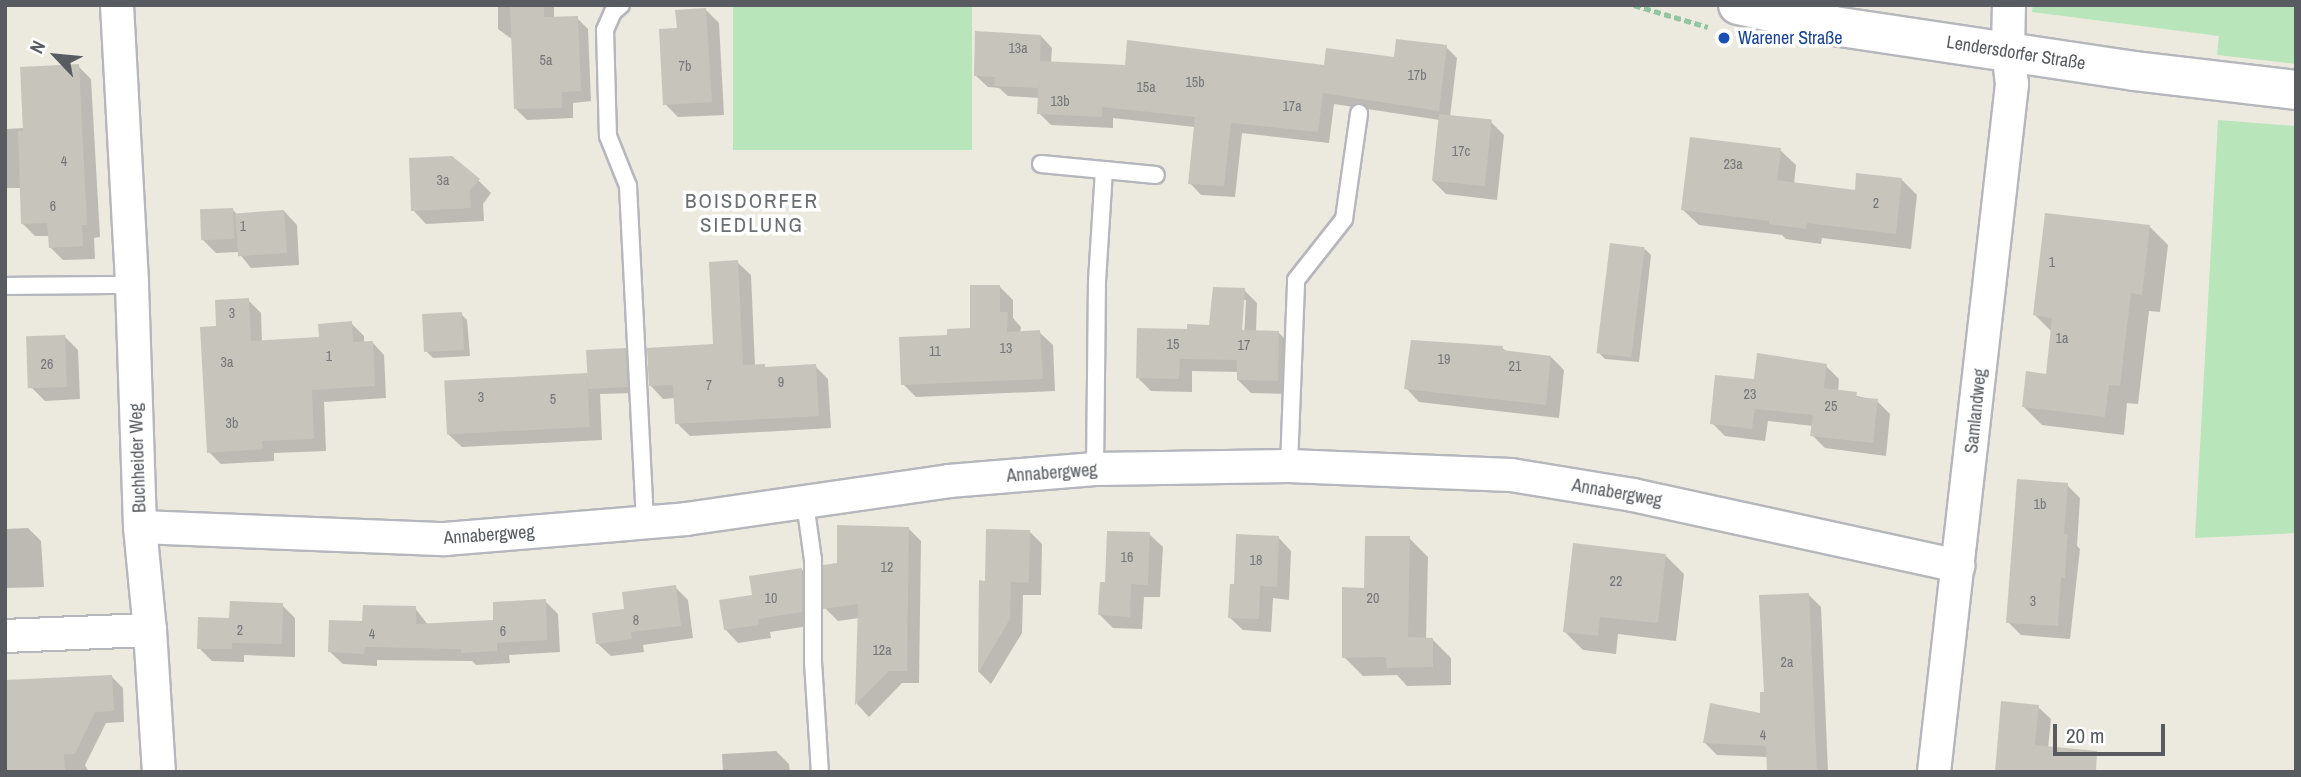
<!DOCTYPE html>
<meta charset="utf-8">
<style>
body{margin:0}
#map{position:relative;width:2301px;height:777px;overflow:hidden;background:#ece9df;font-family:"Archivo Narrow",sans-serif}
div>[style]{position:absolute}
.green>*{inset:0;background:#b9e5bb;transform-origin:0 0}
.shadow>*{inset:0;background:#0003}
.building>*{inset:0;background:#c7c4bc;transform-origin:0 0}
.path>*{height:4.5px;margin-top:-2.25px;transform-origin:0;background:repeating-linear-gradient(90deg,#92c6a2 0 7px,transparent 0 10.5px)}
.roads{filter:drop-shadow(2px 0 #b5b7bd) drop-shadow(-2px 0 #b5b7bd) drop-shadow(0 2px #b5b7bd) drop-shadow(0 -2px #b5b7bd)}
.lane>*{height:16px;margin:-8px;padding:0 8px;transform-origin:8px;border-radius:8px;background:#fff}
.street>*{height:32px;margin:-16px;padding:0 16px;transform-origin:16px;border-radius:16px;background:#fff}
.secondary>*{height:38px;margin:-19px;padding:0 19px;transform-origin:19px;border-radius:19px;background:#fff}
.dots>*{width:19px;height:19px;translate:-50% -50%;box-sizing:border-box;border:4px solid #fff;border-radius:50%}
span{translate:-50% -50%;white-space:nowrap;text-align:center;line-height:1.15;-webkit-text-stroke:7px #fff;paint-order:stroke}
.number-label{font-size:14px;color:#747678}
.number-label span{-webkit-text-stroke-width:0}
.transit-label{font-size:18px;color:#164399}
.left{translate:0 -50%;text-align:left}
.street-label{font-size:18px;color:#585c61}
.quarter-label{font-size:21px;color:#696e73;letter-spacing:2px}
.frame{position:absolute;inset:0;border:7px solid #585c61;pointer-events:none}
.north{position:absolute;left:21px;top:21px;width:70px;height:70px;-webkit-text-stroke:5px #fff;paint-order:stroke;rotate:296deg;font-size:19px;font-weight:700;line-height:28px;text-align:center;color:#585c61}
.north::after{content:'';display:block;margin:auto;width:24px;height:32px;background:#585c61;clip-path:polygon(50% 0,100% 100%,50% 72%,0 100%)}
.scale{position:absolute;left:2053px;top:724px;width:112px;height:32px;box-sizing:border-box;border:4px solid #585c61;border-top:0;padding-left:9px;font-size:21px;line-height:24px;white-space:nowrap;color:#585c61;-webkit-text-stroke:5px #fff;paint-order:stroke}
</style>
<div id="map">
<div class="green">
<i style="left:733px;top:5px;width:239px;height:145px"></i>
<i style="clip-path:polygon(2033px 5px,2296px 5px,2296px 64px,2217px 55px,2219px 36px,2032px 12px)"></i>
<i style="clip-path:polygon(2218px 120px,2296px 126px,2296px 533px,2195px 538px)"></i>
</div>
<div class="shadow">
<i style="clip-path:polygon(498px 5px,554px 5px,554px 18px,577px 18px,588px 29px,591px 101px,573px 103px,573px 118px,527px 120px,516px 109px,513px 40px,498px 29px)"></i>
<i style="clip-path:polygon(706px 10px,719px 23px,724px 115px,678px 117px,665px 104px,678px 30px)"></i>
<i style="clip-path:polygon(1041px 36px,1052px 48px,1051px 63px,1106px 66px,1325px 67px,1395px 59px,1446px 47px,1457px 58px,1450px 117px,1491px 122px,1504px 135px,1497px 200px,1446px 194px,1433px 181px,1440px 120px,1334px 104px,1329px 143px,1242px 133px,1235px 197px,1201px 195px,1190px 183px,1195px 127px,1113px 118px,1113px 128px,1051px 125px,1039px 113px,1040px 98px,1008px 96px,999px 88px,988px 87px,976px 76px)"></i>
<i style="clip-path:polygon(78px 66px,91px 79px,100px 237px,94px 238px,95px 259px,63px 260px,50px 247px,50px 236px,35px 236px,22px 223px,21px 188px,5px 188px,5px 129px,25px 128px)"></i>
<i style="clip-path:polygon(1780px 150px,1796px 165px,1794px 184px,1856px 192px,1902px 180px,1917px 195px,1911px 249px,1822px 238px,1821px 244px,1786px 239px,1782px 235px,1699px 225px,1683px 210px)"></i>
<i style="clip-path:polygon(478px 180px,491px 193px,483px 204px,484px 221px,426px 224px,413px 210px)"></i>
<i style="clip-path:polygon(233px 210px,238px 215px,284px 211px,297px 225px,299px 265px,251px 268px,238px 252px,216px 253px,203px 240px)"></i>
<i style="clip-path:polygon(2150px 227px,2168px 245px,2160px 312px,2149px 311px,2138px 404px,2127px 403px,2124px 435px,2042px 425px,2024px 407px,2047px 376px,2052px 332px,2035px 315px)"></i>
<i style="clip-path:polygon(1645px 249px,1651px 255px,1639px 362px,1605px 359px,1598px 352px)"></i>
<i style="clip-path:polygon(737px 262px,751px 275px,755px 366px,764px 366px,768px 369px,815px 366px,828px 379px,831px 428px,690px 436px,677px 423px,675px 398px,663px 399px,650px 385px,715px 346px)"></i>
<i style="clip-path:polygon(1000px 287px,1013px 300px,1013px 318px,1021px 327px,1020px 333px,1039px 332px,1053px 345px,1055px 391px,916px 397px,903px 384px,949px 336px,972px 329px)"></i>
<i style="clip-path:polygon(evenodd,1244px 290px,1257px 303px,1256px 332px,1279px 333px,1292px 346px,1290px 394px,1251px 393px,1238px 380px,1239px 372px,1192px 371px,1192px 392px,1151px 391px,1138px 378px,1189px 330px,1210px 327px,1244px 290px,1242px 300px,1246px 300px,1244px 339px,1240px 339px,1242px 300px)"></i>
<i style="clip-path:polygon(248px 300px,261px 313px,262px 342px,321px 339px,351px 323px,364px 336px,364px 343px,372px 342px,384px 355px,386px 398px,324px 402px,326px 451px,274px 453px,274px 461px,221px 464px,209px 452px,218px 328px)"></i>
<i style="clip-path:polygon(461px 314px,467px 320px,470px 356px,433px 358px,426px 351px)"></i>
<i style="clip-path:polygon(65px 337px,78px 350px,80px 399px,45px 401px,32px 388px)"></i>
<i style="clip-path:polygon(1502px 348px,1507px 352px,1551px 357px,1564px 370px,1559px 418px,1419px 402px,1406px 388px)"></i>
<i style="clip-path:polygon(625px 350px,631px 356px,633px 393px,600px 394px,602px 440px,462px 447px,448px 434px,586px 375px,589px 378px)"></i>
<i style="clip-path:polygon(1826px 366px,1839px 379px,1838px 391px,1877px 401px,1890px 414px,1886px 456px,1825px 448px,1812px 435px,1813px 426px,1768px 421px,1765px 441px,1725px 436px,1712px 423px,1756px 381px)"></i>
<i style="clip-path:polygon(2067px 485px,2080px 498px,2077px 546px,2080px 549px,2070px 639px,2021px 635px,2008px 622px)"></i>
<i style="clip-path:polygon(28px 528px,41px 541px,44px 587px,5px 588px,5px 529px)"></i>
<i style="clip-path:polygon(908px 528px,921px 541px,919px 683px,902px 683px,869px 717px,857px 704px,859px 618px,838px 621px,825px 608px,838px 564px)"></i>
<i style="clip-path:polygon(1029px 531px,1042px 544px,1041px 595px,1023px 595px,1022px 633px,991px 684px,979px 672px,980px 582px,987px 582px)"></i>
<i style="clip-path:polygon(1149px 534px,1163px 547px,1160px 597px,1144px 597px,1142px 629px,1113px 628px,1100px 615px,1107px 584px)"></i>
<i style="clip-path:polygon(1278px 537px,1291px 551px,1289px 600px,1273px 598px,1271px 632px,1243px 630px,1229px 617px,1236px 586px)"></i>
<i style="clip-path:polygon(1409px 538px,1428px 557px,1426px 639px,1432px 639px,1451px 658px,1451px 685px,1407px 686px,1397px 675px,1363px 676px,1344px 657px,1366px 589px)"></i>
<i style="clip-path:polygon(1666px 556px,1684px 574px,1676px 641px,1618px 634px,1616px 654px,1583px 650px,1565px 632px)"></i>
<i style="clip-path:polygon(802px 570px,815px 583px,815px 625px,770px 632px,771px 638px,738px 643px,725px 629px,754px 597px)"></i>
<i style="clip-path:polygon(675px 587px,688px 600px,693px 638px,643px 645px,644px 652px,611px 656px,597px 643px,626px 611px)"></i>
<i style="clip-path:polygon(1809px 595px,1821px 607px,1828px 772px,1769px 772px,1768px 757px,1717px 755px,1705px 743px,1762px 715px,1766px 694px)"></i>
<i style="clip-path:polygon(545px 601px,558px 614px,560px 652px,509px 655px,510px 663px,476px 665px,472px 661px,377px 660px,377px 666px,343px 664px,329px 651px,364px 623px,415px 608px,428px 625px,495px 621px)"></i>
<i style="clip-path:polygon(282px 605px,295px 618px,295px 657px,244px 655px,244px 662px,212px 661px,199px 648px,231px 620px)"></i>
<i style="clip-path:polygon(112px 677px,123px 688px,124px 722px,106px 723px,85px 765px,89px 772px,5px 772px)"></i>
<i style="clip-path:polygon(2038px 707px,2051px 719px,2048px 748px,1997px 772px)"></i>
<i style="clip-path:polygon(776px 751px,789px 764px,790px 772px,723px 772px,722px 754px)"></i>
</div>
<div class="building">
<i style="clip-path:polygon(510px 5px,544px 5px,544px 17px,578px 16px,581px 91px,562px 92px,562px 108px,514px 109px)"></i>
<i style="clip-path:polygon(706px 8px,712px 102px,663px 105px,659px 29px,677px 28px,675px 10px)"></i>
<i style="clip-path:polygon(975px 31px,1041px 35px,1040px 61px,1106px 64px,1125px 65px,1127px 40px,1324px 65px,1326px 48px,1394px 57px,1396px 39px,1447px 45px,1439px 111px,1323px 93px,1318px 132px,1231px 123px,1224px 186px,1188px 184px,1195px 117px,1102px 107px,1102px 117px,1037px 114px,1039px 75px,1038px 88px,994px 86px,995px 77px,974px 76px)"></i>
<i style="clip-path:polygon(79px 64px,87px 225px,82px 225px,83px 246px,49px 248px,47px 223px,21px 224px,18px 131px,23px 131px,20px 67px)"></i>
<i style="left:1439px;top:114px;width:53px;height:67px;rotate:6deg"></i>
<i style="clip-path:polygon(1690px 137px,1781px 148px,1777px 180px,1855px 190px,1856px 173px,1902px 178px,1896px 234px,1807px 223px,1806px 229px,1769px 224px,1769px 221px,1681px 210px)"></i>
<i style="clip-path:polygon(452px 156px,480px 179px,470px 190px,471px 208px,411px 211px,409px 158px)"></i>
<i style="left:233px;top:208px;width:31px;height:33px;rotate:88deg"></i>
<i style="left:284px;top:210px;width:43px;height:49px;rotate:86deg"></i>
<i style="clip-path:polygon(2045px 213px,2150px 225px,2142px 295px,2131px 293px,2120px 386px,2109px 385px,2105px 417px,2022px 407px,2026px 371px,2046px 374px,2052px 318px,2033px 315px)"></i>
<i style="left:1610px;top:243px;width:35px;height:111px;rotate:7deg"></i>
<i style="clip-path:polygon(738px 260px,743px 365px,765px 364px,765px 367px,816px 364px,819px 416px,675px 424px,673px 385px,649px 386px,647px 348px,713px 344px,709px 262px)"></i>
<i style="clip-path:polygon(970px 285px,1000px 285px,1000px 312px,1008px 312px,1007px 332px,1040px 330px,1043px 379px,901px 385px,899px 337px,947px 335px,947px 329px,970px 328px)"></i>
<i style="clip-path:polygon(1213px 287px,1245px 288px,1242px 330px,1279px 331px,1278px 381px,1237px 380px,1237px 360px,1180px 359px,1179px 379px,1136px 378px,1137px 328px,1187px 329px,1187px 324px,1209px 325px)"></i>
<i style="clip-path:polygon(249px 298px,251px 341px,319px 337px,318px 324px,352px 321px,353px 342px,373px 341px,375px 386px,312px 390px,314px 439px,262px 441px,263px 449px,207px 453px,200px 327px,216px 326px,215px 300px)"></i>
<i style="left:462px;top:312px;width:38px;height:40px;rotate:87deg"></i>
<i style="left:65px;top:335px;width:52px;height:39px;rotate:88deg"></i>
<i style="clip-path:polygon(1411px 340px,1503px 346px,1502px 350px,1551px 356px,1546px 405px,1404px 389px)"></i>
<i style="left:626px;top:348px;width:39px;height:40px;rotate:87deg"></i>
<i style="clip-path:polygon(1757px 353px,1827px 364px,1824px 388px,1857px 392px,1856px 397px,1878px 399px,1873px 443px,1810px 436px,1813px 415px,1755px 409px,1752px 429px,1710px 424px,1715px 375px,1754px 379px)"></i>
<i style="left:587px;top:373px;width:54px;height:143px;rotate:87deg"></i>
<i style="clip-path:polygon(2017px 479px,2068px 483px,2064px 534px,2068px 534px,2066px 556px,2065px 578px,2061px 577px,2058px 626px,2006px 623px)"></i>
<i style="clip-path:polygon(837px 525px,909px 527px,907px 671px,889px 671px,855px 705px,858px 604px,823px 609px,823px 565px,837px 563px)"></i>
<i style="clip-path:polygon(986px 529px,1030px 530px,1029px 583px,1011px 582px,1010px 619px,978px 673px,979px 580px,985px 581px)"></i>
<i style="clip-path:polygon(1107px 531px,1150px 532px,1148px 585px,1131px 584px,1130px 617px,1098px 615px,1100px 582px,1105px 582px)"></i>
<i style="clip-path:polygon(1236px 534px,1279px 536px,1277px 587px,1260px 586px,1259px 619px,1228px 618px,1230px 584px,1234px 584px)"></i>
<i style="clip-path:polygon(1365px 536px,1410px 536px,1408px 637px,1433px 638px,1433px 667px,1387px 668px,1386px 657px,1342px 658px,1342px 587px,1364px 588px)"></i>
<i style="clip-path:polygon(1573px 543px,1666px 554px,1658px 623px,1600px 617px,1598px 636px,1563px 632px)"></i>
<i style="clip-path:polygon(802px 568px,802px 612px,758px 619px,759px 625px,724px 630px,719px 600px,752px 595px,749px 576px)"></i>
<i style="clip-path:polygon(676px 585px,681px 626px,631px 632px,632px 639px,596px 644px,592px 613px,624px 609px,622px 592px)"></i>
<i style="clip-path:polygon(1809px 593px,1817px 772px,1767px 772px,1766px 746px,1703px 743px,1710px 703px,1760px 713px,1760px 692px,1764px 692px,1759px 595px)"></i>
<i style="clip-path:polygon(546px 599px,547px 640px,497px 643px,497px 651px,461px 653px,461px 649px,365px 647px,364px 654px,328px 652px,329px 620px,362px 621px,363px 605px,416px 606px,416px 624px,493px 620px,493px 602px)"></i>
<i style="clip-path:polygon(230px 601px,283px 603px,282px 644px,232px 643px,232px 649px,197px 649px,198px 617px,229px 618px)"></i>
<i style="clip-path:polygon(112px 675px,114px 711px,95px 712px,75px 754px,64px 754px,65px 772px,5px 772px,5px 680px)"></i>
<i style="clip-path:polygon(2001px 701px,2039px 705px,2035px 745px,2097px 751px,2096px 772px,1995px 772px)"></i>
</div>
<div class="path">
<i style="left:1634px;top:5px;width:77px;rotate:16.6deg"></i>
</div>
<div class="roads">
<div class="lane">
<i style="left:621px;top:5px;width:11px;rotate:139deg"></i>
<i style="left:613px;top:12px;width:20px;rotate:114deg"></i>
<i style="left:605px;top:30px;width:106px;rotate:88.4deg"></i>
<i style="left:608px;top:136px;width:54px;rotate:68.2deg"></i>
<i style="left:628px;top:186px;width:337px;rotate:87.1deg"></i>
<i style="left:1041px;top:164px;width:63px;rotate:5.4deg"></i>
<i style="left:1104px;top:170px;width:111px;rotate:93.6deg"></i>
<i style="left:1097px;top:281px;width:188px;rotate:90.6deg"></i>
<i style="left:1104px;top:170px;width:52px;rotate:5.5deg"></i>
<i style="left:5px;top:286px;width:127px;rotate:-0.5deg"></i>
<i style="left:1289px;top:466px;width:186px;rotate:-87.8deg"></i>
<i style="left:1296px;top:280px;width:78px;rotate:-51.8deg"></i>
<i style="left:1344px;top:219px;width:107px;rotate:-81.9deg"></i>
<i style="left:805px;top:503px;width:58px;rotate:82deg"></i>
<i style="left:813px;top:560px;width:102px;rotate:90deg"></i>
<i style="left:813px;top:662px;width:110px;rotate:86.4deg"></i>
</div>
<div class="street">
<i style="left:117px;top:5px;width:280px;rotate:86.9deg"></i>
<i style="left:132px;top:285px;width:242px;rotate:88.1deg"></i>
<i style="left:140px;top:527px;width:103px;rotate:84.5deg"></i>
<i style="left:150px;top:630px;width:142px;rotate:86.4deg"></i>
<i style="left:140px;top:527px;width:305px;rotate:2.3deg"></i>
<i style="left:445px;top:539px;width:242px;rotate:-4.7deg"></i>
<i style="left:686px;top:519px;width:266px;rotate:-8.2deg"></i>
<i style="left:949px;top:481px;width:146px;rotate:-4.7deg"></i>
<i style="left:1095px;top:469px;width:194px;rotate:-0.9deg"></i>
<i style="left:1289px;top:466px;width:222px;rotate:2.3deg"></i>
<i style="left:1511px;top:475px;width:124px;rotate:9.3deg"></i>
<i style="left:1633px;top:495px;width:333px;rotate:12.3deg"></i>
<i style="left:5px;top:636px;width:145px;rotate:-2.4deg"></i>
<i style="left:1934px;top:772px;width:692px;rotate:-83.53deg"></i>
<i style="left:2012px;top:84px;width:33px;rotate:-97deg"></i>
<i style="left:2008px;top:51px;width:46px;rotate:-88.8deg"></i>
</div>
<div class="secondary">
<i style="left:1738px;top:5px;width:98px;rotate:12.3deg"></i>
<i style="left:1834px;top:26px;width:304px;rotate:8.5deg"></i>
<i style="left:2135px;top:71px;width:162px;rotate:6.7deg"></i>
</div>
</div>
<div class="dots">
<i style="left:1724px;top:38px;background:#1a4fb4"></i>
</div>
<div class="number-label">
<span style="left:1018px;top:48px">13a</span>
<span style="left:546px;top:60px">5a</span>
<span style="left:685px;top:66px">7b</span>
<span style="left:1417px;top:75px">17b</span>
<span style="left:1195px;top:82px">15b</span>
<span style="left:1146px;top:87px">15a</span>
<span style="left:1060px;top:101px">13b</span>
<span style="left:1292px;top:106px">17a</span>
<span style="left:1461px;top:151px">17c</span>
<span style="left:64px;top:161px">4</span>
<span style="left:1733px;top:164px">23a</span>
<span style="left:443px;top:180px">3a</span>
<span style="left:1876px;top:203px">2</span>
<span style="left:53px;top:206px">6</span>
<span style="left:243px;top:226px">1</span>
<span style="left:2052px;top:262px">1</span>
<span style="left:232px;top:313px">3</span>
<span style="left:2062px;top:338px">1a</span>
<span style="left:1173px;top:344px">15</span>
<span style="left:1244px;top:345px">17</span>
<span style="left:1006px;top:348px">13</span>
<span style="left:935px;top:351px">11</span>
<span style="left:329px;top:356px">1</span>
<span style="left:1444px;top:359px">19</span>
<span style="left:227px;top:362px">3a</span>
<span style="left:47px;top:364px">26</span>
<span style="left:1515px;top:366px">21</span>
<span style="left:781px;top:382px">9</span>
<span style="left:709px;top:385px">7</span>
<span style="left:1750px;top:394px">23</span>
<span style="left:481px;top:397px">3</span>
<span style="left:553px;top:399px">5</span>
<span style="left:1831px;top:406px">25</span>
<span style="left:232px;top:423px">3b</span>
<span style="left:2040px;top:504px">1b</span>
<span style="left:1127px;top:557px">16</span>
<span style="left:1256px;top:560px">18</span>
<span style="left:887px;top:567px">12</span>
<span style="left:1616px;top:581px">22</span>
<span style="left:771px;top:598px">10</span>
<span style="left:1373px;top:598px">20</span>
<span style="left:2033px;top:601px">3</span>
<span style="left:636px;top:620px">8</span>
<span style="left:240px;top:630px">2</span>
<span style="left:503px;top:631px">6</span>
<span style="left:372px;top:634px">4</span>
<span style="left:882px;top:650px">12a</span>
<span style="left:1787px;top:662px">2a</span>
<span style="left:1763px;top:735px">4</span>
</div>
<div class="transit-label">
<span class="left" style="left:1738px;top:38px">Warener Straße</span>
</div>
<div class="street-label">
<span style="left:2016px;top:53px;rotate:9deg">Lendersdorfer Straße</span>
<span style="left:1976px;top:411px;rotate:-84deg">Samlandweg</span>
<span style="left:138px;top:458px;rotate:-92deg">Buchheider Weg</span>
<span style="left:1052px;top:473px;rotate:-4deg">Annabergweg</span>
<span style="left:1617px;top:493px;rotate:10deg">Annabergweg</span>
<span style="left:489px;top:535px;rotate:-4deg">Annabergweg</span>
</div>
<div class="quarter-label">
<span style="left:752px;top:213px">BOISDORFER<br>SIEDLUNG</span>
</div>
<div class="frame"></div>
<div class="north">N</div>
<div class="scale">20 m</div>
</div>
